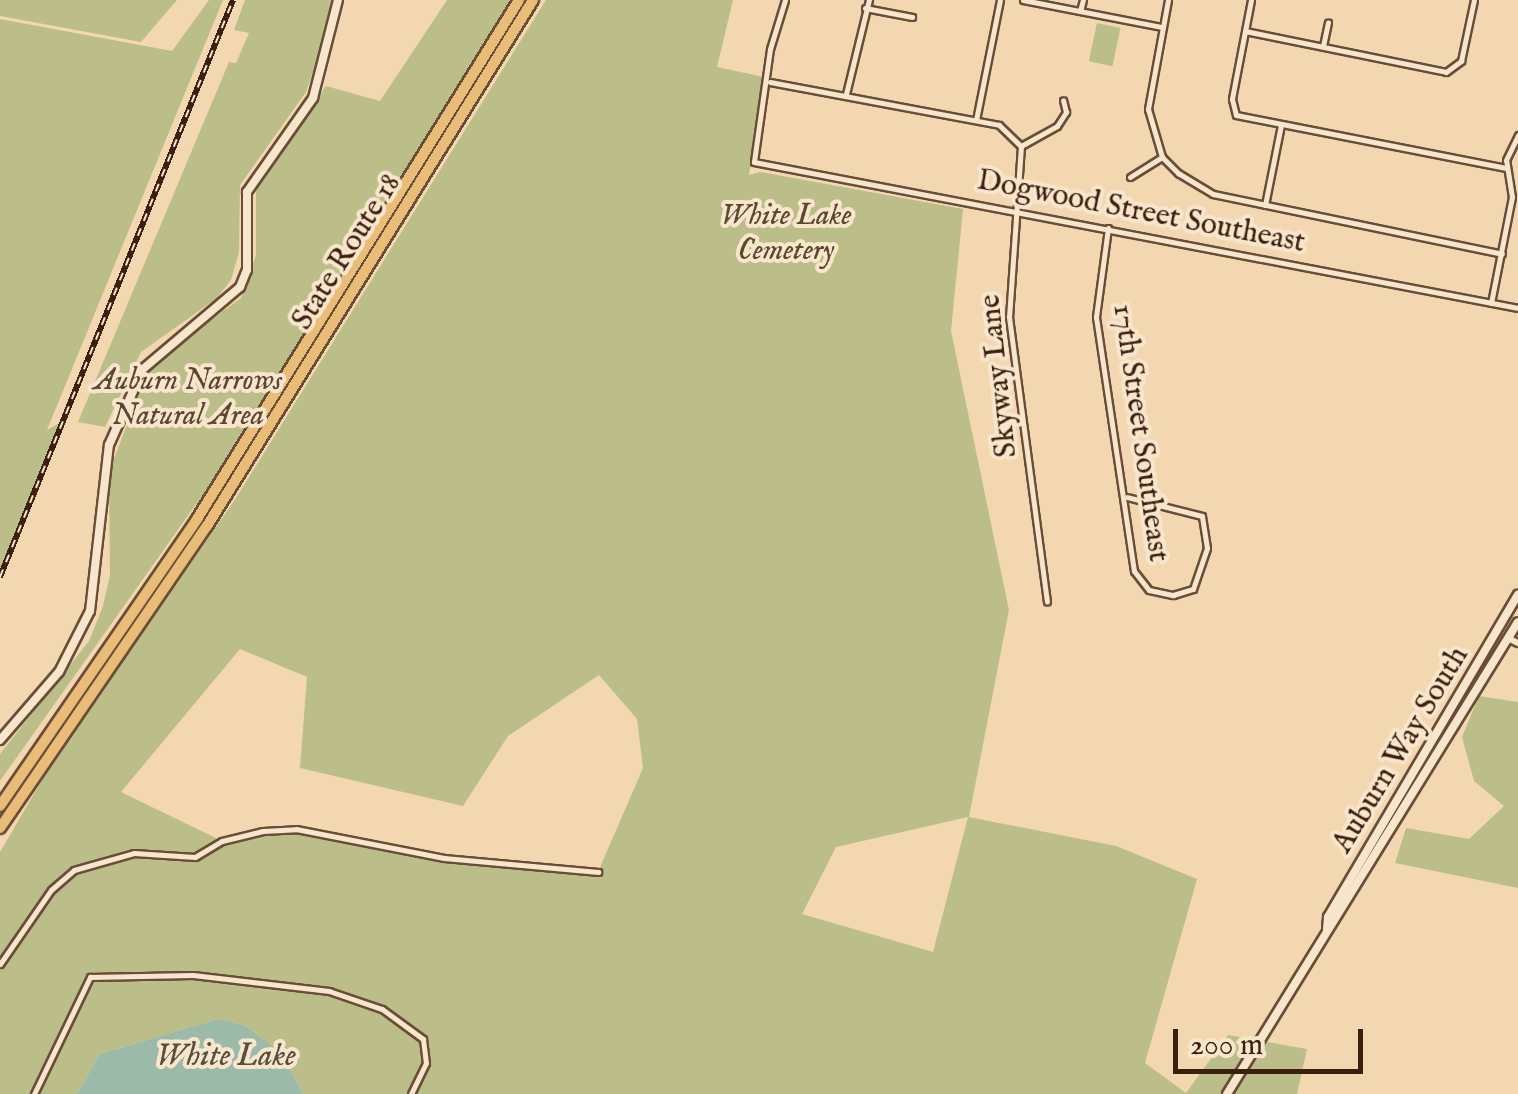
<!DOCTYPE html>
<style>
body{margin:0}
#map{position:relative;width:1518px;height:1094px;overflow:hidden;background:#f2d7b1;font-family:"IM FELL English",serif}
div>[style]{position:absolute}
.green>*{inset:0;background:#bcbe8a;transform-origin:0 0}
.water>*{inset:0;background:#9bbaa9}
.roads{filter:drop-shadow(2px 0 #6a4d38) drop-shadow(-2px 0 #6a4d38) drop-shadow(0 2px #6a4d38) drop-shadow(0 -2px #6a4d38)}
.minor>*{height:5px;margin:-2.5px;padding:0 2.5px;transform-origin:2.5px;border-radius:2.5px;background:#f7e5cc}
.tertiary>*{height:6px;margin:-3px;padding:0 3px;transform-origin:3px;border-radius:3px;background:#f7e5cc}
.secondary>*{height:8px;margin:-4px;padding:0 4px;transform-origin:4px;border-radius:4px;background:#f7e5cc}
.motorway>*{height:10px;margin:-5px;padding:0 5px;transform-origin:5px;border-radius:5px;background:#e9bc78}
.rail>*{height:6px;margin-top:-3px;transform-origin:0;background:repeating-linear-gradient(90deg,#f7e5cc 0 8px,#3d1f0f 0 16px);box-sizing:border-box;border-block:2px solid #3d1f0f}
span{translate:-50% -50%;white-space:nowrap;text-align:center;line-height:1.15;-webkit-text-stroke:8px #f7e5cc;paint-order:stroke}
.street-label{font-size:30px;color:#3d1f0f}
.park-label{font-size:30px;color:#5d472e;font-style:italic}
.water-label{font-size:32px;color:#594e3d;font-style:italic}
.scale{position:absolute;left:1173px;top:1029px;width:190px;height:45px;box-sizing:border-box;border:5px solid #3d1f0f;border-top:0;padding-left:12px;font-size:30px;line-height:35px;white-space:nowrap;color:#3d1f0f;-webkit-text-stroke:8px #f7e5cc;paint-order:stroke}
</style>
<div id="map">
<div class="green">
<i style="clip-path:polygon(0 0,177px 0,141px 42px,0 16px)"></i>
<i style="clip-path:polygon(209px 0,223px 0,47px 430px,63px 421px,0 577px,0 19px,172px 51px)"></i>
<i style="clip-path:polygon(245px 0,338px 0,306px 92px,240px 185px,239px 252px,231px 280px,217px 298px,141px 352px,105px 427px,78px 422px,229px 62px,236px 63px,249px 33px,234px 30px)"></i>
<i style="clip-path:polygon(447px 0,510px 0,204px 493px,0 781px,0 754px,89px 641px,103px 606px,110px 575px,109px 472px,145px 377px,164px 354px,241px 298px,256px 255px,256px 191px,326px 86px,380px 101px)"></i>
<i style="clip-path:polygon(evenodd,546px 0,733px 0,717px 67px,764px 77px,749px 175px,760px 172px,963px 209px,951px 331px,1009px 610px,969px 817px,1116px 846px,1197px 879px,1145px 1063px,1186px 1093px,1228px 1035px,1307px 1049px,1297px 1094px,303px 1094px,281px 1052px,244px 1025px,218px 1019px,100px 1054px,77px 1094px,0 1094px,0 852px,52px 763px,234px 501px,546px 0,240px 649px,307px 677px,300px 768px,463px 806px,508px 736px,599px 675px,637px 719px,643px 768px,598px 872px,444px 858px,296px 829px,222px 841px,121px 792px,240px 649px,546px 0,968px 817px,933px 952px,802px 914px,836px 847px,968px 817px)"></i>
<i style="left:1097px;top:23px;width:24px;height:39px;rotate:12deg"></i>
<i style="clip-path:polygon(1479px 696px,1518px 702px,1518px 888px,1395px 863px,1406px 828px,1469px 839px,1504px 806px,1474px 781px,1462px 737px)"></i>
</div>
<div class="water">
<i style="clip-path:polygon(218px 1019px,244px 1025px,281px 1052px,303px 1094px,77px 1094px,100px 1054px)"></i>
</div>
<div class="roads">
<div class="minor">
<i style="left:785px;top:0;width:51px;rotate:107deg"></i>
<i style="left:770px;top:49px;width:114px;rotate:98.1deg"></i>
<i style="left:754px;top:162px;width:778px;rotate:10.82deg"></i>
<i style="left:1023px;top:0;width:142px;rotate:11deg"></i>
<i style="left:1168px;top:0;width:111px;rotate:100.4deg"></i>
<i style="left:1148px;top:109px;width:50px;rotate:73.7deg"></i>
<i style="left:1162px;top:157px;width:23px;rotate:45deg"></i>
<i style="left:1178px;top:173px;width:41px;rotate:31deg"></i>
<i style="left:1213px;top:194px;width:295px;rotate:11.7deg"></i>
<i style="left:1251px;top:0;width:101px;rotate:100.9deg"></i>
<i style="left:1232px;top:99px;width:16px;rotate:76deg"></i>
<i style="left:1236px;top:115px;width:274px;rotate:11.1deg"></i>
<i style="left:865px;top:8px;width:48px;rotate:10.8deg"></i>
<i style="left:1080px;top:11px;width:11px;rotate:-75deg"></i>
<i style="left:1245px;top:31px;width:205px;rotate:11.5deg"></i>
<i style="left:1446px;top:72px;width:19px;rotate:-36deg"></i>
<i style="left:1461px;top:61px;width:62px;rotate:-78deg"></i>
<i style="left:1323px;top:46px;width:24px;rotate:-78deg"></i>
<i style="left:770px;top:82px;width:233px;rotate:10.6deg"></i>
<i style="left:999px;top:125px;width:30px;rotate:44deg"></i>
<i style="left:846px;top:94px;width:97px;rotate:-76.3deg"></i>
<i style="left:976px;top:120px;width:122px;rotate:-78.7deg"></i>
<i style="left:1021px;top:146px;width:171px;rotate:94deg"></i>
<i style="left:1009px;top:317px;width:287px;rotate:82.4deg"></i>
<i style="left:1021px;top:146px;width:41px;rotate:-29.1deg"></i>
<i style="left:1057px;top:126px;width:17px;rotate:-57deg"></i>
<i style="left:1066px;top:112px;width:12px;rotate:-104deg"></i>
<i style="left:1130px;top:177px;width:38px;rotate:-32deg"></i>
<i style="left:1265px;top:205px;width:82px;rotate:-78.7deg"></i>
<i style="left:1108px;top:228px;width:90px;rotate:97.7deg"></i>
<i style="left:1096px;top:317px;width:257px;rotate:81.5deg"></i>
<i style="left:1134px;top:571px;width:24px;rotate:52deg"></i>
<i style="left:1149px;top:590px;width:25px;rotate:12deg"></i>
<i style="left:1173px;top:595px;width:21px;rotate:-17deg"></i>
<i style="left:1193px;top:589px;width:43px;rotate:-71.1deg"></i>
<i style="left:1207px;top:548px;width:32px;rotate:-99deg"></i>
<i style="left:1202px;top:516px;width:77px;rotate:-165.8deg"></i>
<i style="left:1491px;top:303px;width:108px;rotate:-78.8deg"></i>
<i style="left:1512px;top:197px;width:37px;rotate:-99deg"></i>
<i style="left:1506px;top:160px;width:28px;rotate:-64deg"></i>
<i style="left:0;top:964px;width:90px;rotate:-55.4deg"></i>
<i style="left:51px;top:890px;width:30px;rotate:-41deg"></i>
<i style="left:74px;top:870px;width:62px;rotate:-15.8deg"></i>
<i style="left:134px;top:853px;width:61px;rotate:3.8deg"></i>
<i style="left:195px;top:857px;width:31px;rotate:-31deg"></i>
<i style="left:222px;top:841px;width:42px;rotate:-13.7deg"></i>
<i style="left:263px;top:831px;width:33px;rotate:-3deg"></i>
<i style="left:296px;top:829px;width:151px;rotate:11.1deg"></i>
<i style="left:444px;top:858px;width:155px;rotate:5.2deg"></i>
<i style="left:34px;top:1094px;width:130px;rotate:-64.4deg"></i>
<i style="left:90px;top:977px;width:103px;rotate:-1.1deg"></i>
<i style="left:193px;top:975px;width:137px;rotate:6.7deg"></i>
<i style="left:329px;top:991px;width:56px;rotate:18.8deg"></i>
<i style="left:382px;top:1009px;width:51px;rotate:36.2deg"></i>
<i style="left:423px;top:1039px;width:24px;rotate:83deg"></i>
<i style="left:426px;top:1063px;width:34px;rotate:116deg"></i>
</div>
<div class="tertiary">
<i style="left:1508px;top:638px;width:11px;rotate:27deg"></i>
</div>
<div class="secondary">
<i style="left:0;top:740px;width:90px;rotate:-49.1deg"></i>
<i style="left:59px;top:672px;width:68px;rotate:-63.1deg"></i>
<i style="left:90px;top:611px;width:167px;rotate:-83.5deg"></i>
<i style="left:109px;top:445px;width:83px;rotate:-65.9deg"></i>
<i style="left:143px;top:369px;width:127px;rotate:-40.2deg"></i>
<i style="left:240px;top:287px;width:18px;rotate:-68deg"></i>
<i style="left:247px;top:270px;width:78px;rotate:-90deg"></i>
<i style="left:247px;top:192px;width:115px;rotate:-54.9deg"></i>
<i style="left:313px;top:98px;width:101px;rotate:-75.7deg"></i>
<i style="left:1327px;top:929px;width:12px;rotate:-85deg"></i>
<i style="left:1328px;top:917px;width:374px;rotate:-59.5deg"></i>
<i style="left:1227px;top:1094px;width:554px;rotate:-58.35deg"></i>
</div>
<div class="motorway">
<i style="left:0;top:806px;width:348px;rotate:-55.5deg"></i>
<i style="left:197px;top:519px;width:611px;rotate:-58.18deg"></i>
<i style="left:0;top:828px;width:366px;rotate:-55.6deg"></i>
<i style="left:207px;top:526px;width:619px;rotate:-58.21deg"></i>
</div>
</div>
<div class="rail">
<i style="left:0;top:577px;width:622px;rotate:-68.01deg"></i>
</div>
<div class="street-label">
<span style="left:1141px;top:212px;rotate:11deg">Dogwood Street Southeast</span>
<span style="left:347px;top:252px;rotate:-58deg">State Route 18</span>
<span style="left:999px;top:376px;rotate:-96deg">Skyway Lane</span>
<span style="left:1140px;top:433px;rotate:82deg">17th Street Southeast</span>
<span style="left:1401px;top:750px;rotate:-59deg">Auburn Way South</span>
</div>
<div class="park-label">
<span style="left:786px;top:233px">White Lake<br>Cemetery</span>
<span style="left:188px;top:398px">Auburn Narrows<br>Natural Area</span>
</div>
<div class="water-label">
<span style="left:226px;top:1057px">White Lake</span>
</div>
<div class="scale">200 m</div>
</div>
